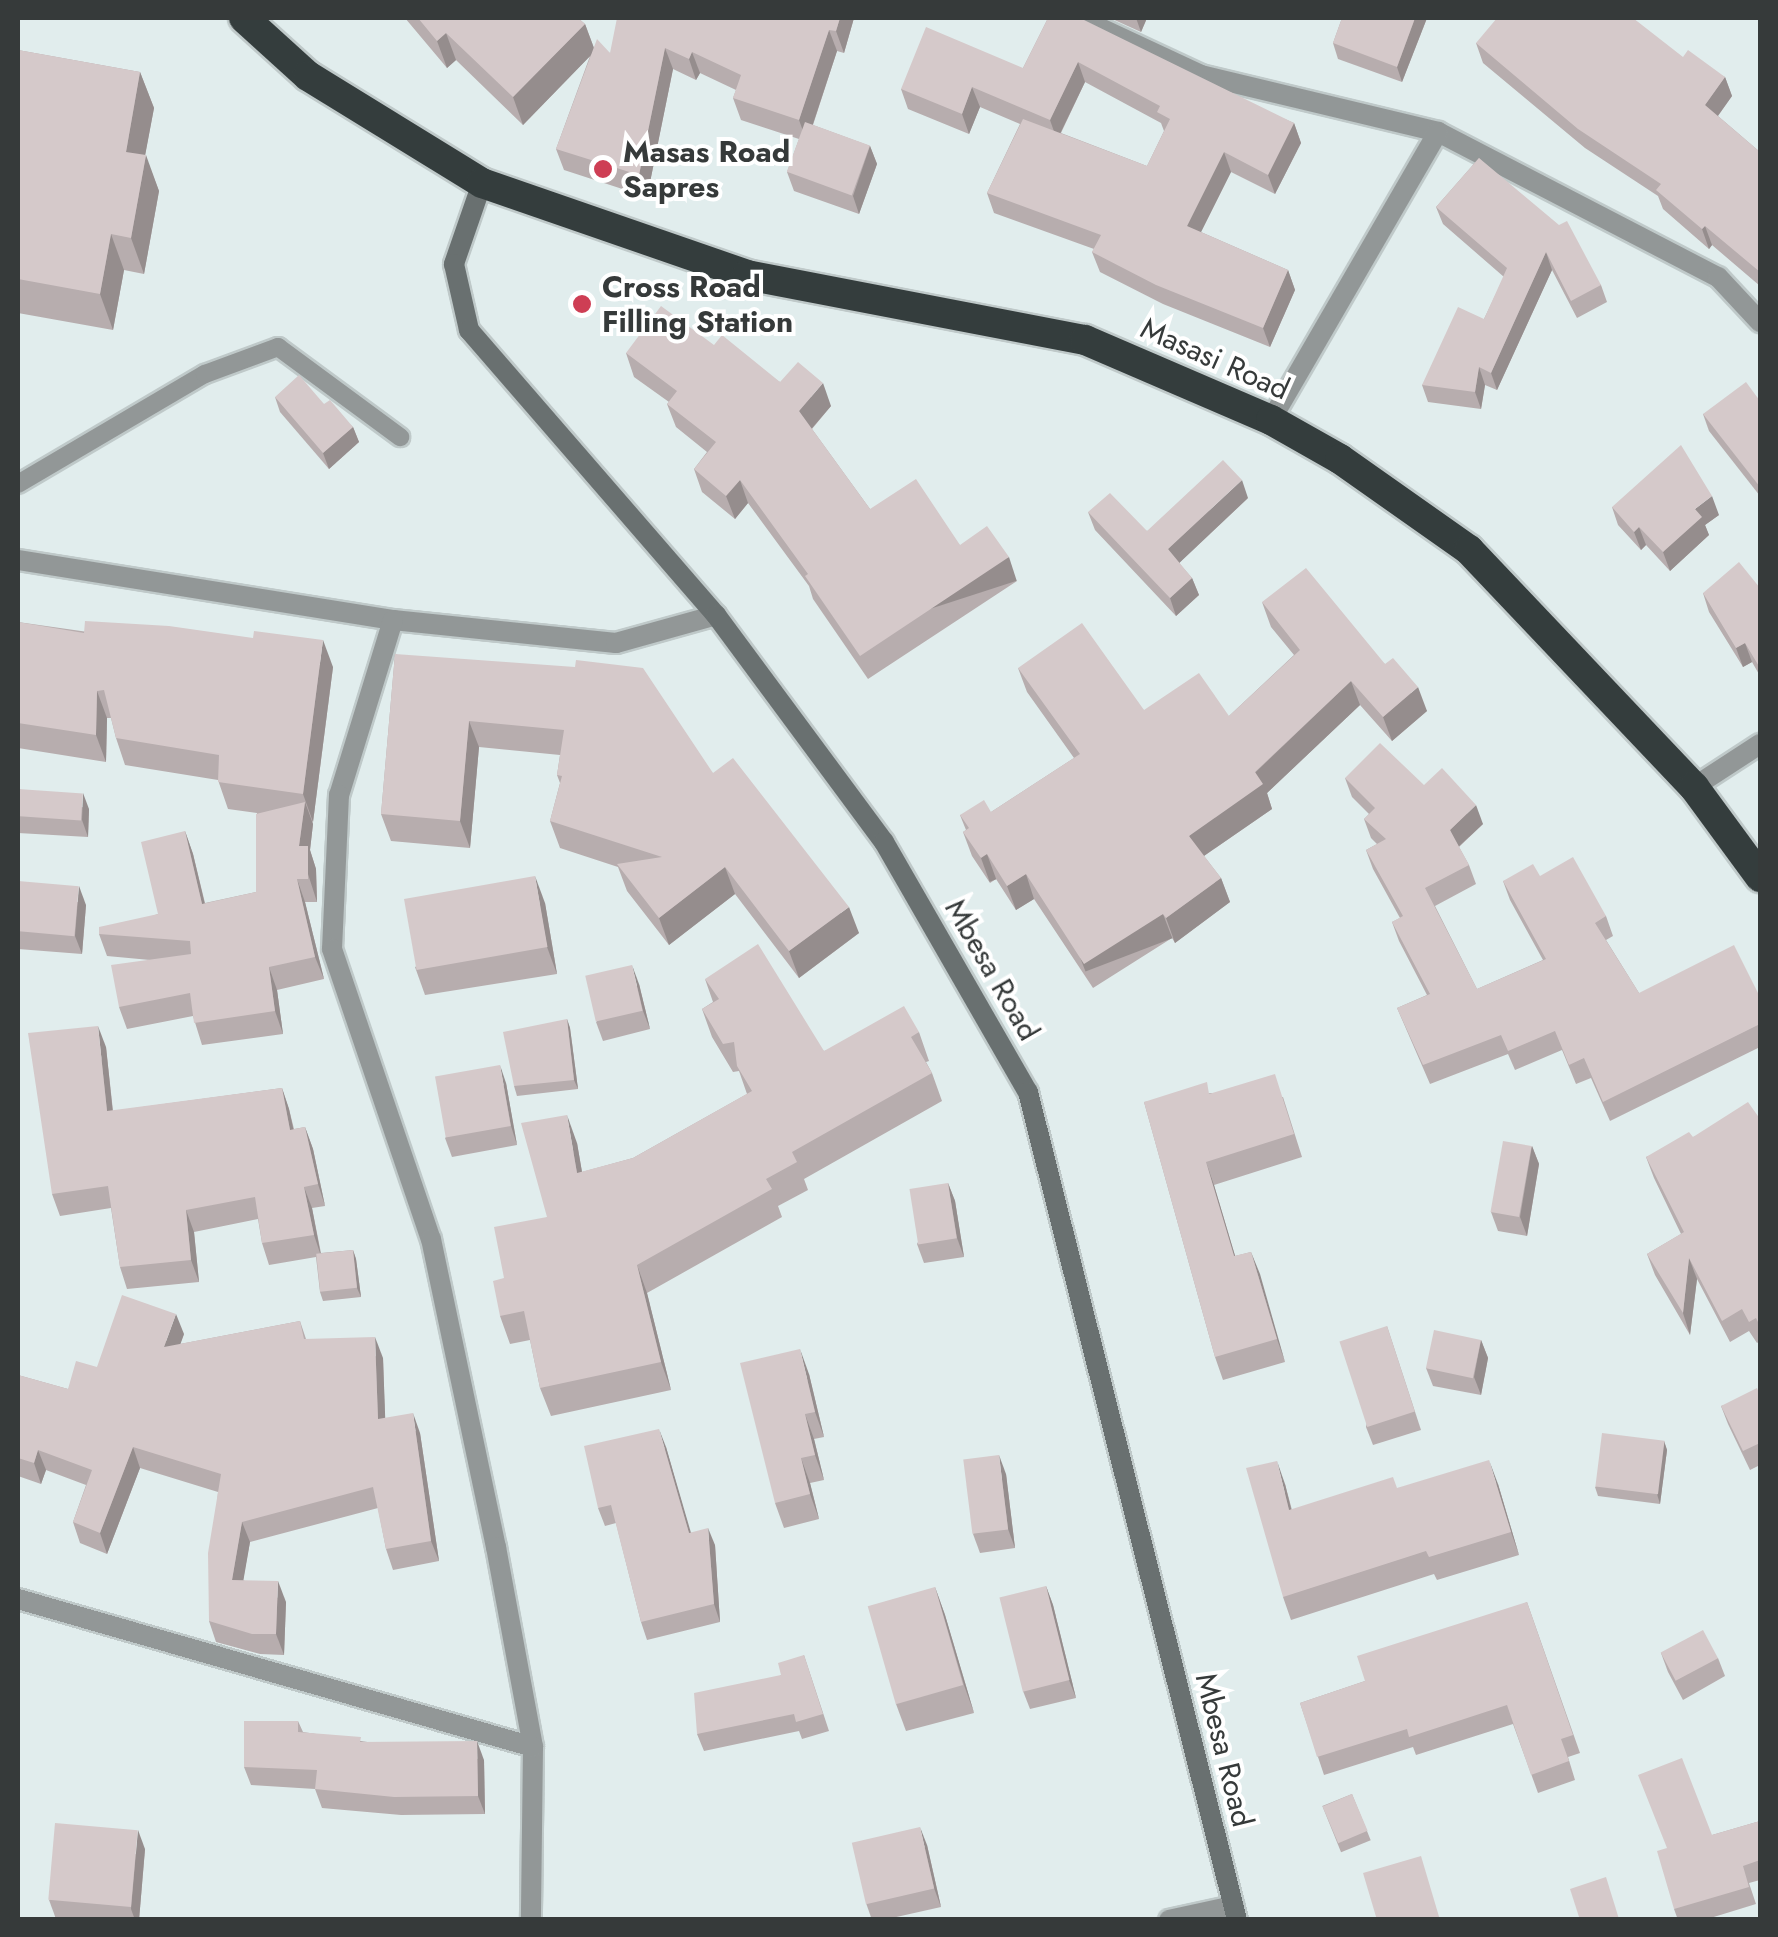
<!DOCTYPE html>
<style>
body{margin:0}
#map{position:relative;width:1778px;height:1937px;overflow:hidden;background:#e1eded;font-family:Jost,sans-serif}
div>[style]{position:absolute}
.roads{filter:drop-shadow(2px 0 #bfc9c9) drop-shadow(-2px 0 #bfc9c9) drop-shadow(0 2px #bfc9c9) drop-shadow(0 -2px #bfc9c9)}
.lane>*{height:18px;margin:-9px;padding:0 9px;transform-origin:9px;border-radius:9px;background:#929797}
.street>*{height:20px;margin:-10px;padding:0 10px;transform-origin:10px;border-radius:10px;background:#929797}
.secondary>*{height:20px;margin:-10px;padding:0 10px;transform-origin:10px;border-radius:10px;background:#697070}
.highway>*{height:30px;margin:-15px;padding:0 15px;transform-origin:15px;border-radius:15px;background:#343d3d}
.wall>*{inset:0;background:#b7adae;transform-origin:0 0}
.shaded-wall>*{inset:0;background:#958d8d;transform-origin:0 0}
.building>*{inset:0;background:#d5c9ca;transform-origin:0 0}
.dots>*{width:28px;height:28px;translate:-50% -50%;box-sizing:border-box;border:5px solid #fff;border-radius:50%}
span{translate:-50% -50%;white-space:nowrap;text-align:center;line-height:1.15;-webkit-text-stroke:8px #fff;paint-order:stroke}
.poi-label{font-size:30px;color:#363a3a;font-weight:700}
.left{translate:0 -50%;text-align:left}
.street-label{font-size:30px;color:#363a3a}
.frame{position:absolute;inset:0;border:20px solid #363a3a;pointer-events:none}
</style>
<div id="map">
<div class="roads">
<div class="lane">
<i style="left:18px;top:484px;width:217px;rotate:-30.5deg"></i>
<i style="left:205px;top:374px;width:78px;rotate:-20.3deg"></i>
<i style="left:278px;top:347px;width:152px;rotate:36.4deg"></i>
</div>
<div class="street">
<i style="left:1079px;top:18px;width:135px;rotate:25deg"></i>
<i style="left:1201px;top:75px;width:244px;rotate:13.5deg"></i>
<i style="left:1438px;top:132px;width:315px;rotate:27.4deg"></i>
<i style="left:1718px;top:277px;width:62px;rotate:47deg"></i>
<i style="left:1271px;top:420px;width:333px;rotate:-59.9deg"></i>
<i style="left:18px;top:560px;width:380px;rotate:9.1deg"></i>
<i style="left:393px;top:620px;width:224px;rotate:5.9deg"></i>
<i style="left:616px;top:643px;width:104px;rotate:-15.6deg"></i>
<i style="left:393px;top:620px;width:183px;rotate:107.1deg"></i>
<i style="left:339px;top:795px;width:154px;rotate:92.6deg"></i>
<i style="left:332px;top:949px;width:306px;rotate:71.2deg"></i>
<i style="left:431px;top:1239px;width:315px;rotate:78.1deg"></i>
<i style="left:496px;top:1547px;width:203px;rotate:79.5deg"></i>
<i style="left:533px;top:1747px;width:173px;rotate:90.7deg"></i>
<i style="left:1694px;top:787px;width:79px;rotate:-33.1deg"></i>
<i style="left:18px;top:1599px;width:536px;rotate:16.03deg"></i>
<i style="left:1169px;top:1920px;width:66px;rotate:-12.3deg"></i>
</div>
<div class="secondary">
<i style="left:482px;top:183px;width:86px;rotate:109.1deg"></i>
<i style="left:454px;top:264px;width:68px;rotate:77.2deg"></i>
<i style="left:469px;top:330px;width:377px;rotate:49.1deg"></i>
<i style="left:716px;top:615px;width:282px;rotate:53.5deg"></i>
<i style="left:884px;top:842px;width:289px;rotate:60.1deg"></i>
<i style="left:1028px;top:1092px;width:854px;rotate:75.83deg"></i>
</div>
<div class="highway">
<i style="left:244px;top:18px;width:86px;rotate:42.2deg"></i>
<i style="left:308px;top:76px;width:204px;rotate:31.6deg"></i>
<i style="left:482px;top:183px;width:281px;rotate:19.1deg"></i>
<i style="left:747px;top:275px;width:344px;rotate:10.9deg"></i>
<i style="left:1085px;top:340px;width:202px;rotate:23.3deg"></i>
<i style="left:1271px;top:420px;width:79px;rotate:29.5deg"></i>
<i style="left:1340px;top:459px;width:158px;rotate:35.2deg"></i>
<i style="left:1469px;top:550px;width:327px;rotate:46.5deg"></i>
<i style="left:1694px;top:787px;width:112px;rotate:53.7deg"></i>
</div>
</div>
<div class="wall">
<i style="clip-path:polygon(405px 18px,578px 18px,585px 24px,594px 48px,610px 53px,854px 18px,844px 53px,837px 51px,813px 125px,870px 146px,877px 164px,859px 214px,794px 191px,787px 172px,799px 139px,741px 120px,733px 98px,736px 90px,700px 73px,696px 80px,673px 69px,647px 197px,564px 170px,556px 149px,590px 56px,523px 125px,456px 60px,447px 68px)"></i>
<i style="clip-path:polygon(evenodd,1048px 18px,1294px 123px,1301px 143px,1275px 194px,1231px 172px,1201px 232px,1288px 270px,1295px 290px,1270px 347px,1163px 304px,1100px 272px,1092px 252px,1094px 249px,994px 213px,987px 193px,1020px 124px,980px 107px,969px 134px,908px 109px,901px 89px,1023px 68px,1048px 18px,1085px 82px,1161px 123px,1164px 131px,1147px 166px,1061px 133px,1085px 82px)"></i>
<i style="clip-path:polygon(1110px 18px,1147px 18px,1141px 32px)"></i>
<i style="clip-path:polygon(1342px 18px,1427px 18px,1402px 82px,1338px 59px,1333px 43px)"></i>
<i style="clip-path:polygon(1476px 43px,1683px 57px,1725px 77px,1732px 96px,1718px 116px,1760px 152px,1760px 286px,1712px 245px,1709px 249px,1663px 209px,1658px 196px,1585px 148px,1483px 63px)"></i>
<i style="clip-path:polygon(18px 50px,140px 72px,154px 108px,145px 155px,159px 191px,144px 274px,124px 270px,113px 330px,18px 313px)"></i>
<i style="clip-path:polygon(1479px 158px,1601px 285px,1607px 302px,1577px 318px,1552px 270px,1497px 390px,1485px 385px,1481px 409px,1428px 402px,1422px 385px,1484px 319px,1504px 277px,1443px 224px,1436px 207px)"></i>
<i style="clip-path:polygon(714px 345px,780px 382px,831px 406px,812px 429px,870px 509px,960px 545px,1017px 581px,868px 679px,813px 599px,809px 586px,748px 503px,735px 519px,702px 492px,694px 469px,707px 452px,676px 427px,667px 404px,669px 402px,634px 377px,626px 353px)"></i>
<i style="clip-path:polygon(275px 397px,324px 404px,353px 427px,359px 442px,329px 469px,280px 412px)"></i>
<i style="clip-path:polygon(1760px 401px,1760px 496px,1709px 431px,1703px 414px)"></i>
<i style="clip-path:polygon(1248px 498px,1179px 563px,1192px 578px,1199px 595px,1176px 616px,1095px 530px,1088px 512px,1147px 531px)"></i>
<i style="clip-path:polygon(1612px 507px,1719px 515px,1705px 525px,1709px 535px,1670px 571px,1646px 545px,1641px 550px,1618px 525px)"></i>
<i style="clip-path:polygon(1760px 588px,1760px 676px,1752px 662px,1743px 667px,1709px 612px,1703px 593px)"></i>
<i style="clip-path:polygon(1262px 602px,1385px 664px,1427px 711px,1392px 741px,1360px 705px,1267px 793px,1272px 809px,1204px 856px,1221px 878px,1230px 902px,1175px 943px,1172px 938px,1093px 988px,1034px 899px,1016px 910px,996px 879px,990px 883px,972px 856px,963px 832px,966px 830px,960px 815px,991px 812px,1074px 758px,1027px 692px,1018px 668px,1144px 710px,1229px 716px,1294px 655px,1271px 627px)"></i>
<i style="clip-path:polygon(18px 622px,333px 667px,313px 822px,312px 821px,313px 824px,310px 850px,316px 869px,317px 902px,305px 902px,324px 979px,277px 990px,283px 1034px,202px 1045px,193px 1016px,127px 1029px,119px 1007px,150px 960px,107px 956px,99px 934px,158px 914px,185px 831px,193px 854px,205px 903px,256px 892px,257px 813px,228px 809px,218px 780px,125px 765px,116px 738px,111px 718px,107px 718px,106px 762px,18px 748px)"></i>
<i style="clip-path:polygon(395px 654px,713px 773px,859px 933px,799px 978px,735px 894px,669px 945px,627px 891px,618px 867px,560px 848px,550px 821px,560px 783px,557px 775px,560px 755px,479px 747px,470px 848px,391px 841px,381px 814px)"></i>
<i style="clip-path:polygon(1345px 778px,1424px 785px,1483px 824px,1459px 847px,1469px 865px,1476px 884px,1435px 906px,1477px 989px,1543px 960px,1510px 900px,1503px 881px,1540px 876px,1606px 916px,1613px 936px,1606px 940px,1639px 993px,1760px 997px,1760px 1047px,1610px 1121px,1591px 1078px,1576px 1084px,1562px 1050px,1515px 1070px,1508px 1054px,1430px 1084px,1397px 1008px,1427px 995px,1399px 941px,1392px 922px,1400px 918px,1373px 869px,1366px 850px,1377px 844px,1371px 838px,1364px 819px,1369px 814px,1352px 797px)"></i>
<i style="clip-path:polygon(18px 789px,89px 809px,88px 837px,18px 833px)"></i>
<i style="clip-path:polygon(18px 881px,86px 905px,82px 954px,18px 949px)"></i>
<i style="clip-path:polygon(545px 903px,557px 974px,425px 995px,415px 967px)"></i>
<i style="clip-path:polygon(705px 979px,824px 1051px,919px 1032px,929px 1061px,926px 1062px,932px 1073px,942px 1101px,804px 1179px,808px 1190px,778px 1206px,782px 1217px,647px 1293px,671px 1390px,551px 1416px,540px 1388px,530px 1340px,510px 1344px,500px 1316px,504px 1278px,547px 1217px,577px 1143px,582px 1172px,633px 1158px,747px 1094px,739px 1071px,733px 1072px,712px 1037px,702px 1009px,713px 1002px)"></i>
<i style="clip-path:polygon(639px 984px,650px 1029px,603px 1041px,596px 1022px)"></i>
<i style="clip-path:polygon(567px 1019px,570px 1028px,578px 1089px,517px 1096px,514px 1086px)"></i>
<i style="clip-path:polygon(106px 1047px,113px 1111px,282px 1088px,289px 1109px,294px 1129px,305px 1127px,313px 1149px,325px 1206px,312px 1208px,321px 1253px,353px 1250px,356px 1259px,361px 1297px,323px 1301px,320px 1292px,316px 1257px,269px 1265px,262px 1243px,258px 1219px,194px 1232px,199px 1282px,127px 1289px,120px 1267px,111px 1208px,60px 1216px,52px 1194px)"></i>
<i style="clip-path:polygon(506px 1083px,517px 1145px,452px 1157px,445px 1138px)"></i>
<i style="clip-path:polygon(1211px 1093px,1283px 1097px,1302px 1157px,1214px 1185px,1235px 1256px,1251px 1252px,1285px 1362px,1223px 1380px,1215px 1357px,1144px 1102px)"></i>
<i style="clip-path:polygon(1760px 1119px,1760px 1341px,1757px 1343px,1749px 1331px,1730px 1342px,1697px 1279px,1690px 1335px,1655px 1275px,1647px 1254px,1681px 1234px,1654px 1178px,1646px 1157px,1693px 1137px)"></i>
<i style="clip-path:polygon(1532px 1146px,1539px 1164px,1527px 1236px,1498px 1231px,1491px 1212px)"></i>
<i style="clip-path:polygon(948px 1183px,955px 1201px,964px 1257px,924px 1263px,917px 1244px)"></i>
<i style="clip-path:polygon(300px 1321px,306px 1339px,383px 1358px,385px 1418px,420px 1433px,439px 1561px,393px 1570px,386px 1549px,378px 1508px,250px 1542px,243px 1580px,286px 1602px,284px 1655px,260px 1654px,216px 1642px,209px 1621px,218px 1492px,140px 1468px,107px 1554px,80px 1543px,73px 1522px,86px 1485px,46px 1470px,41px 1484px,18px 1476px,18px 1375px,68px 1389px,97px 1367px,184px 1334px,180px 1344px)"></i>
<i style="clip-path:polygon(1387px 1326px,1421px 1430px,1373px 1445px,1366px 1427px)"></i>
<i style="clip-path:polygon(1481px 1340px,1488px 1358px,1481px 1395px,1433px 1386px,1426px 1368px)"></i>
<i style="clip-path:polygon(809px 1374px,824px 1437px,814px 1439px,824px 1480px,810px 1483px,819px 1519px,784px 1528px,775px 1503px)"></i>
<i style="clip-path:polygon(1760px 1395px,1760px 1465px,1750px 1470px,1728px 1424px,1721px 1406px)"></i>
<i style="clip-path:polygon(1664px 1441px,1667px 1450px,1660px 1504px,1598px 1496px,1595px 1487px)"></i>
<i style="clip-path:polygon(666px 1447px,690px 1532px,715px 1545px,720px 1622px,647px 1640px,641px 1622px,616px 1523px,605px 1526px,598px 1508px)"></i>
<i style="clip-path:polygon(1006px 1474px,1015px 1548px,980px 1553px,973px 1534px)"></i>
<i style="clip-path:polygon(1285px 1484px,1292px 1510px,1397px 1488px,1498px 1484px,1519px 1555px,1437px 1580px,1434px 1574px,1291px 1620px,1283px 1597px)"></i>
<i style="clip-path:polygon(1046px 1586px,1053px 1605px,1076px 1698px,1030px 1709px,1023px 1691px)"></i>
<i style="clip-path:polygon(935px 1587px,945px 1615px,974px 1713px,906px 1731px,896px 1704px)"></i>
<i style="clip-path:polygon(1527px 1602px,1580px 1753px,1568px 1757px,1575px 1780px,1538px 1793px,1513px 1724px,1416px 1755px,1413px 1747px,1324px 1775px,1300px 1703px,1365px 1681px)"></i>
<i style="clip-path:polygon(1661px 1653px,1718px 1658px,1725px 1676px,1683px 1700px,1668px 1672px)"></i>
<i style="clip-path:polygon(804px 1655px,829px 1731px,802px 1739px,799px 1731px,704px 1751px,697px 1734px,781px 1675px)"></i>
<i style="clip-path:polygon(298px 1721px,303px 1732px,484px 1760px,485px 1814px,401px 1815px,322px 1808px,315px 1789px,251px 1785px,244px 1767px)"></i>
<i style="left:1352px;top:1794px;width:50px;height:32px;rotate:68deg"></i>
<i style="clip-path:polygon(1760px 1821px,1760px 1880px,1749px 1883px,1756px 1904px,1704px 1920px,1678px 1920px,1674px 1909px,1712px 1835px)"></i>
<i style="clip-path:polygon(927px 1845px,941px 1907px,883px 1920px,872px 1920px,866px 1903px)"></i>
<i style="clip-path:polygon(145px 1849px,139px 1920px,56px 1919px,49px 1900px)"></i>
</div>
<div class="shaded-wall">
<i style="clip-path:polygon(840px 18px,854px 18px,844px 53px,836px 31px)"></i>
<i style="clip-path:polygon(1136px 18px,1147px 18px,1141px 32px)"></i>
<i style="clip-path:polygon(1415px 18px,1427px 18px,1402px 82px,1397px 67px)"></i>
<i style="clip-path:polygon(585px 24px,595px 51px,523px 125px,513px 97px)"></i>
<i style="clip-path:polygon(829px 30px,837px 51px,807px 142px,799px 120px)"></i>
<i style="clip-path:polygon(446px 33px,456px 60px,447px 68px,437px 41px)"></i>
<i style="clip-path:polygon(665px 48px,673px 69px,647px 197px,639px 175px)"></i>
<i style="clip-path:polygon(692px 52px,700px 73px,696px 80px,689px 59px)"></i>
<i style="clip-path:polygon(1078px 62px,1085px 82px,1057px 140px,1050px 120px)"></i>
<i style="clip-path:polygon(140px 72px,154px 108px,139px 188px,126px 152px)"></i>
<i style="clip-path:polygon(1725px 77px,1732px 96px,1712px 124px,1705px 105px)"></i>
<i style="clip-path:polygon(972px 87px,980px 107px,969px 134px,962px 114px)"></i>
<i style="clip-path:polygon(1294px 123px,1301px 143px,1275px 194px,1268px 175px)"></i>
<i style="clip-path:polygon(870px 146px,877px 164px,859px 214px,853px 196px)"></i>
<i style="clip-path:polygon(1224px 152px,1231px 172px,1194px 246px,1187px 226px)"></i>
<i style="clip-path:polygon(146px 155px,159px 191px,144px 274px,131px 238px)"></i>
<i style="clip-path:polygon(1705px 226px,1712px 245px,1709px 249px,1702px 229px)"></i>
<i style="clip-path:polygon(111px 234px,124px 270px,113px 330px,100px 294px)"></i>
<i style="clip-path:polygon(1546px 252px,1552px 270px,1497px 390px,1491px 373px)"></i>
<i style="clip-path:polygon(1288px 270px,1295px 290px,1270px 347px,1263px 328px)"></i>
<i style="clip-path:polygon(1479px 367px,1485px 385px,1481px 409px,1475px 392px)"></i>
<i style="clip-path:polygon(823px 383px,831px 406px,807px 434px,799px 411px)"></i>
<i style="clip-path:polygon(353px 427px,359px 442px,329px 469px,323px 453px)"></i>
<i style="clip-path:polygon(740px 480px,748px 503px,735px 519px,726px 496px)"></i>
<i style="clip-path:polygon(1242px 480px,1248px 498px,1175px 567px,1168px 549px)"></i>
<i style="clip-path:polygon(1712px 496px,1719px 515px,1705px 525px,1709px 535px,1670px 571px,1663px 552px,1695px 509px)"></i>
<i style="clip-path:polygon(1639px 527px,1646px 545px,1641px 550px,1634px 532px)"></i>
<i style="left:1009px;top:557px;width:25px;height:179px;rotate:72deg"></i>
<i style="clip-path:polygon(1192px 578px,1199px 595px,1176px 616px,1170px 598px)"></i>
<i style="clip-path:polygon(323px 640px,333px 667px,313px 822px,303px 794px)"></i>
<i style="clip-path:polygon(1745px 643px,1752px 662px,1743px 667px,1736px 648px)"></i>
<i style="clip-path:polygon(1351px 681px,1360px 705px,1267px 793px,1272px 809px,1198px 860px,1189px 836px)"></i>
<i style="clip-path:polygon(1418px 687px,1427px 711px,1392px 741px,1383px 717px)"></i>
<i style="clip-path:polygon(97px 691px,107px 718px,106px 762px,96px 735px)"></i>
<i style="clip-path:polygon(469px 721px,479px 747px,470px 848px,460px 821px)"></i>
<i style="clip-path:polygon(83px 793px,89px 809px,88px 837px,82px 820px)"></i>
<i style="clip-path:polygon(305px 802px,313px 824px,310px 850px,316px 869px,317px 902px,299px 846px)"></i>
<i style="clip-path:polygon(1476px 805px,1483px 824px,1456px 849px,1450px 830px)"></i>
<i style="clip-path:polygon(185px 831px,193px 854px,210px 926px,202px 904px)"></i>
<i style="left:987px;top:854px;width:27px;height:7px;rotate:70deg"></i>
<i style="clip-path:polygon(725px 867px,735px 894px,669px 945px,659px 918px)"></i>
<i style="clip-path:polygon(1026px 874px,1034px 899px,1016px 910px,1007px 886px)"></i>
<i style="clip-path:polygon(535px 876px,545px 903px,557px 974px,547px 947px)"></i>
<i style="clip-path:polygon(1221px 878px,1230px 902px,1175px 943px,1166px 918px)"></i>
<i style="clip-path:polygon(297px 879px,305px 902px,324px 979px,315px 957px)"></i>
<i style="clip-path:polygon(79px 886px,86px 905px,82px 954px,75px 936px)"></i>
<i style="clip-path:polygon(849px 907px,859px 933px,799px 978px,789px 951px)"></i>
<i style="left:1163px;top:914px;width:26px;height:93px;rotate:69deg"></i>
<i style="clip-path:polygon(632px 965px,639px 984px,650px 1029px,643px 1011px)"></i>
<i style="clip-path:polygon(269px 967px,277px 990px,283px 1034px,275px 1011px)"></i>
<i style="clip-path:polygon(567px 1019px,570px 1028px,578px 1089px,574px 1080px)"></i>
<i style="clip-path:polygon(98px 1026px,106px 1047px,115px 1133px,107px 1111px)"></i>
<i style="clip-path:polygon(500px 1065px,506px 1083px,517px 1145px,511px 1126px)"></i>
<i style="clip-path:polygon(282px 1088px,289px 1109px,298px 1151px,290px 1130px)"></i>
<i style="clip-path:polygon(567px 1115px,577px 1143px,587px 1201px,577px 1173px)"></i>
<i style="clip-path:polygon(305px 1127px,313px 1149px,325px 1206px,318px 1184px)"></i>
<i style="clip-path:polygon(1532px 1146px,1539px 1164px,1527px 1236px,1520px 1217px)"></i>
<i style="clip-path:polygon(1206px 1162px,1214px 1185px,1242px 1279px,1234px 1256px)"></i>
<i style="clip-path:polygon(948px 1183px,955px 1201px,964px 1257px,957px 1238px)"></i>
<i style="clip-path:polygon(304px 1187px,312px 1208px,321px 1256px,314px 1235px)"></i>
<i style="clip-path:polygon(186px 1210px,194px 1232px,199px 1282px,191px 1260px)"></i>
<i style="clip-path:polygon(353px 1250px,356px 1259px,361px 1297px,357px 1288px)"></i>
<i style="clip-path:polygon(1251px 1252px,1260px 1274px,1285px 1362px,1277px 1339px)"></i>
<i style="clip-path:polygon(1689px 1258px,1697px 1279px,1690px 1335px,1683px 1313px)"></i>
<i style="clip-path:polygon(637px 1265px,647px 1293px,671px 1390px,661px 1362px)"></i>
<i style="clip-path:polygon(176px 1314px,184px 1334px,172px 1368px,164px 1347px)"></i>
<i style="clip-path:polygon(375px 1337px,383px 1358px,386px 1440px,378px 1419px)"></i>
<i style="clip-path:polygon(1481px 1340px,1488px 1358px,1481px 1395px,1474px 1377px)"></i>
<i style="clip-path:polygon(800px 1349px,809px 1374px,824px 1437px,815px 1412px)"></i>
<i style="clip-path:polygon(413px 1413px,420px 1433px,439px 1561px,431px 1541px)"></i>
<i style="clip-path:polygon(805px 1414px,814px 1439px,824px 1480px,815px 1455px)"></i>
<i style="clip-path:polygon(659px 1429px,666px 1447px,696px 1550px,689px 1533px)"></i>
<i style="clip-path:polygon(1664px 1441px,1667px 1450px,1660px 1504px,1657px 1494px)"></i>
<i style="clip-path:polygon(133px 1447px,140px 1468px,107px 1554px,100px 1533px)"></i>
<i style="clip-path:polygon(38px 1450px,46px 1470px,41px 1484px,34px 1463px)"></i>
<i style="clip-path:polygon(999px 1455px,1006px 1474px,1015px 1548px,1008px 1529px)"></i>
<i style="clip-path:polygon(801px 1458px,810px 1483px,819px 1519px,810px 1494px)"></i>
<i style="clip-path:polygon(1489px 1460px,1498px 1484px,1519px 1555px,1511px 1532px)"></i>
<i style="clip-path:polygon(1277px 1461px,1285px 1484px,1297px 1533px,1289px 1510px)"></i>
<i style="clip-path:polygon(242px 1522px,250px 1542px,240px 1600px,232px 1580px)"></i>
<i style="clip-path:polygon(708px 1528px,715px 1545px,720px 1622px,714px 1604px)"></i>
<i style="clip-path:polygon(278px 1581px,286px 1602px,284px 1655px,276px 1634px)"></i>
<i style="clip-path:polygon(1046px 1586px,1053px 1605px,1076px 1698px,1069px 1680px)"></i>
<i style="clip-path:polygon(935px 1587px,945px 1615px,974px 1713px,964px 1685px)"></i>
<i style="clip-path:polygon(477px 1741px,484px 1760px,485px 1814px,478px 1796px)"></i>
<i style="clip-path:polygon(920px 1827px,927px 1845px,941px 1907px,934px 1888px)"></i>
<i style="clip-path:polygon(138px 1830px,145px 1849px,139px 1920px,135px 1920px,131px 1909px)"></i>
</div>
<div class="building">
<i style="clip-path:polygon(418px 18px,578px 18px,585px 24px,513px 97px,446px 33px,437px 41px)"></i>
<i style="clip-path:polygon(617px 18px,840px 18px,836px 31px,829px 30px,799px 120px,733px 98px,741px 75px,692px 52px,689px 59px,665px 48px,639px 175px,556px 149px,597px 39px,610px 53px)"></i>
<i style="clip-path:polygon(1048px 18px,1080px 18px,1294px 123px,1268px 175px,1224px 152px,1187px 226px,1288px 270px,1263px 328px,1156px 285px,1092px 252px,1101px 235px,987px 193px,1023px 119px,1147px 166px,1170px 119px,1157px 112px,1160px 106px,1078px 62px,1050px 120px,972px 87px,962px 114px,901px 89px,926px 27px,1023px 68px)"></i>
<i style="clip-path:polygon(1342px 18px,1415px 18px,1397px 67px,1333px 43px)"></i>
<i style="clip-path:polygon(1497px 18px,1633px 18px,1683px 57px,1688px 50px,1725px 77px,1705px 105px,1760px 152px,1760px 272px,1705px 226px,1702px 229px,1656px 190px,1661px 184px,1578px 129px,1476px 43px)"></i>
<i style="clip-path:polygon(18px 50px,140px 72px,126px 152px,146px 155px,131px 238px,111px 234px,100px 294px,18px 279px)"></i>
<i style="left:805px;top:122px;width:69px;height:53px;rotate:20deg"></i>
<i style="clip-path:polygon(1479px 158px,1559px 225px,1567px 221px,1601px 285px,1571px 301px,1546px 252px,1491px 373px,1479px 367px,1475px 392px,1422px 385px,1458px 307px,1484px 319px,1507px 268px,1436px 207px)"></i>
<i style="clip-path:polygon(661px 306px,714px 345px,722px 335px,780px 382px,798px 362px,823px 383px,799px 411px,870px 509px,916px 479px,960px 545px,987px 526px,1009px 557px,860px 656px,805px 576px,808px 574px,740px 480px,726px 496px,694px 469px,716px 442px,667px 404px,677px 391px,626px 353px)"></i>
<i style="clip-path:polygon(299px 375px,324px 404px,330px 400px,353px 427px,323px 453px,275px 397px)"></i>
<i style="clip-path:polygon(1746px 382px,1760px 401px,1760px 487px,1703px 414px)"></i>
<i style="clip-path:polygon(1681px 445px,1712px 496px,1695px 509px,1702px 517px,1663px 552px,1639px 527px,1634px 532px,1612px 507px)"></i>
<i style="clip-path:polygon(1223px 460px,1242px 480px,1168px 549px,1192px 578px,1170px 598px,1088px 512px,1110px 493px,1147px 531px)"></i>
<i style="clip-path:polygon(1739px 562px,1760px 588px,1760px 668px,1745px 643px,1736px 648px,1703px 593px)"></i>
<i style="clip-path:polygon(1306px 568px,1385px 664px,1393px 658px,1418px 687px,1383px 717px,1351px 681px,1255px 772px,1263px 784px,1189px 836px,1221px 878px,1166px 918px,1163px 914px,1084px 964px,1026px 874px,1007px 886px,987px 854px,981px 858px,963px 832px,969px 828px,960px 815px,984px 800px,991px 812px,1080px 754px,1018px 668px,1082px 623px,1144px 710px,1199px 673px,1229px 716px,1300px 650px,1262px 602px)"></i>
<i style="clip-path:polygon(85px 621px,169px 626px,253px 638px,254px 631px,323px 640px,303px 794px,218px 782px,219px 755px,116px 738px,104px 690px,97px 691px,96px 735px,18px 723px,18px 622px,84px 633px)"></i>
<i style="clip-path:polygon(395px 654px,575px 667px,576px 660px,643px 668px,713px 773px,733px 758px,849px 907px,789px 951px,725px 867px,659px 918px,617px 864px,662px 857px,550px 821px,562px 776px,557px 775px,564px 730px,469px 721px,460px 821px,381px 814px)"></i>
<i style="clip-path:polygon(1380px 743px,1424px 785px,1442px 768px,1476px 805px,1450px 830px,1469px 865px,1425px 888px,1477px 989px,1546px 959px,1503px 881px,1533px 864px,1540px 876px,1573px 857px,1606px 916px,1595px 923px,1639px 993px,1734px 945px,1760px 997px,1760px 1024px,1603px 1102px,1584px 1058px,1569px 1065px,1555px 1031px,1508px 1051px,1501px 1035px,1423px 1065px,1397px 1008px,1430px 994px,1392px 922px,1403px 916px,1366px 850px,1386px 839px,1364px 819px,1375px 808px,1345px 778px)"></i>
<i style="left:18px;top:789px;width:65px;height:27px;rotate:4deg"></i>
<i style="clip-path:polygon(305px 802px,299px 846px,308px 846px,308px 879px,297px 879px,315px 957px,269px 967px,275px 1011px,194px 1023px,190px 993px,119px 1007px,111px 965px,191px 954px,190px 941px,99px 934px,99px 927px,158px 914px,141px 842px,185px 831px,202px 904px,256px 892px,256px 814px)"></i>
<i style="left:535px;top:876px;width:72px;height:133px;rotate:80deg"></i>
<i style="left:18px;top:881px;width:61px;height:50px;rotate:5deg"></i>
<i style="clip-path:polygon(758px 944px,824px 1051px,904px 1006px,919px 1032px,911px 1037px,932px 1073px,792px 1152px,797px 1162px,766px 1179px,772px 1189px,637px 1265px,661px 1362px,540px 1388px,524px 1311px,500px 1316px,493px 1281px,504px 1278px,494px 1227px,547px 1217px,521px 1123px,567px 1115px,577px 1173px,633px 1158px,752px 1091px,737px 1066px,734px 1042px,723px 1044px,702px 1009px,719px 999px,705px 979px)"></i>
<i style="left:632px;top:965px;width:47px;height:48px;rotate:77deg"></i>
<i style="clip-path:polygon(567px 1019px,574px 1080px,514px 1086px,503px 1032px)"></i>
<i style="clip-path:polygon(98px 1026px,107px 1111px,282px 1088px,290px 1130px,305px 1127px,318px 1184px,304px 1187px,314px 1235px,262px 1243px,255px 1197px,186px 1210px,191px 1260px,120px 1267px,108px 1186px,52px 1194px,28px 1033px)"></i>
<i style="left:500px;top:1065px;width:62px;height:66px;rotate:80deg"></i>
<i style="clip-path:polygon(1275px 1074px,1294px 1134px,1206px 1162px,1234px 1256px,1251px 1252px,1277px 1339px,1215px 1357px,1144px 1102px,1207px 1082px,1209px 1094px)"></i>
<i style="clip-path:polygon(1748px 1102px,1760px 1119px,1760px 1326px,1756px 1318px,1749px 1322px,1742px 1309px,1722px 1321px,1689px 1258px,1683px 1313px,1647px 1254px,1684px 1232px,1646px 1157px,1689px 1132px,1693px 1137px)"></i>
<i style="left:1503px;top:1141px;width:29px;height:72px;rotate:10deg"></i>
<i style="left:948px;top:1183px;width:56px;height:39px;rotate:81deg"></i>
<i style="left:353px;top:1250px;width:38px;height:37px;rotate:84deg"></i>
<i style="clip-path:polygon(122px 1295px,176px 1314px,164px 1347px,300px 1321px,304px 1339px,375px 1337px,378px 1419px,413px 1413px,431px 1541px,386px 1549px,373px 1487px,242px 1522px,232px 1580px,278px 1581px,276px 1634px,252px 1634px,209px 1621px,208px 1553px,221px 1474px,133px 1447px,100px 1533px,73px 1522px,92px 1470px,38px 1450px,34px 1463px,18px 1458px,18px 1375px,68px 1389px,76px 1361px,97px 1367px)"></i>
<i style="left:1387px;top:1326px;width:90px;height:50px;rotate:72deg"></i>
<i style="left:1434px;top:1330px;width:48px;height:39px;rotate:12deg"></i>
<i style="clip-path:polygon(800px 1349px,815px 1412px,805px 1414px,815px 1455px,801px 1458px,810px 1494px,775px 1503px,740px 1363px)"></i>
<i style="clip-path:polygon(1757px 1388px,1760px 1395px,1760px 1443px,1743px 1451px,1721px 1406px)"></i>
<i style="clip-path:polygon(659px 1429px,689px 1533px,708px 1528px,714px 1604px,641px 1622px,611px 1505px,598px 1508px,584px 1446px)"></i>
<i style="left:1602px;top:1433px;width:63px;height:54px;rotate:7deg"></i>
<i style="left:999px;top:1455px;width:75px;height:36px;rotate:83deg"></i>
<i style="clip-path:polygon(1489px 1460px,1511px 1532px,1429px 1557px,1426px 1551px,1283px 1597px,1246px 1468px,1277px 1461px,1289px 1510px,1393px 1477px,1397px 1488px)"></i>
<i style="left:1046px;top:1586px;width:97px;height:48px;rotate:76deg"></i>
<i style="left:935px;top:1587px;width:102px;height:70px;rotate:74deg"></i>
<i style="clip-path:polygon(1527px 1602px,1573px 1735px,1561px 1739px,1569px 1761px,1531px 1775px,1507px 1705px,1409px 1737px,1407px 1729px,1317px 1757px,1300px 1703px,1365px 1681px,1357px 1656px)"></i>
<i style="left:1703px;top:1630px;width:32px;height:48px;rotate:62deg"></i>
<i style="clip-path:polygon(804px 1655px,823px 1714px,796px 1722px,794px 1714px,697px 1734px,694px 1693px,781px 1675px,778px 1663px)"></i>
<i style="clip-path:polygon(244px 1721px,298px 1721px,298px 1732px,361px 1737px,360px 1742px,477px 1741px,478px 1796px,394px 1797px,315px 1789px,317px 1770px,244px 1767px)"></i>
<i style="clip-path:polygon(1682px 1758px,1712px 1835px,1760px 1821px,1760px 1860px,1743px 1866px,1749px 1887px,1674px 1909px,1657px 1851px,1667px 1848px,1638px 1775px)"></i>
<i style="left:1352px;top:1794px;width:40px;height:32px;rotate:67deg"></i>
<i style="left:55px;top:1823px;width:83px;height:77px;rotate:5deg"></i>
<i style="left:920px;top:1827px;width:63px;height:70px;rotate:77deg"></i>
<i style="clip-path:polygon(1421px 1856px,1440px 1920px,1377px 1920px,1363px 1873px)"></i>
<i style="clip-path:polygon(1606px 1877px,1619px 1919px,1580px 1920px,1570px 1889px)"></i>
</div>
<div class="dots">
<i style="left:603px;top:169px;background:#ce3e54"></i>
<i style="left:582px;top:304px;background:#ce3e54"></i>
</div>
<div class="poi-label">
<span class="left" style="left:623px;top:169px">Masas Road<br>Sapres</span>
<span class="left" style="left:602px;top:304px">Cross Road<br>Filling Station</span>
</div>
<div class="street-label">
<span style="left:1215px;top:359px;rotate:24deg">Masasi Road</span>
<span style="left:992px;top:970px;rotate:60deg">Mbesa Road</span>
<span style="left:1224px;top:1750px;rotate:76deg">Mbesa Road</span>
</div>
<div class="frame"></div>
</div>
